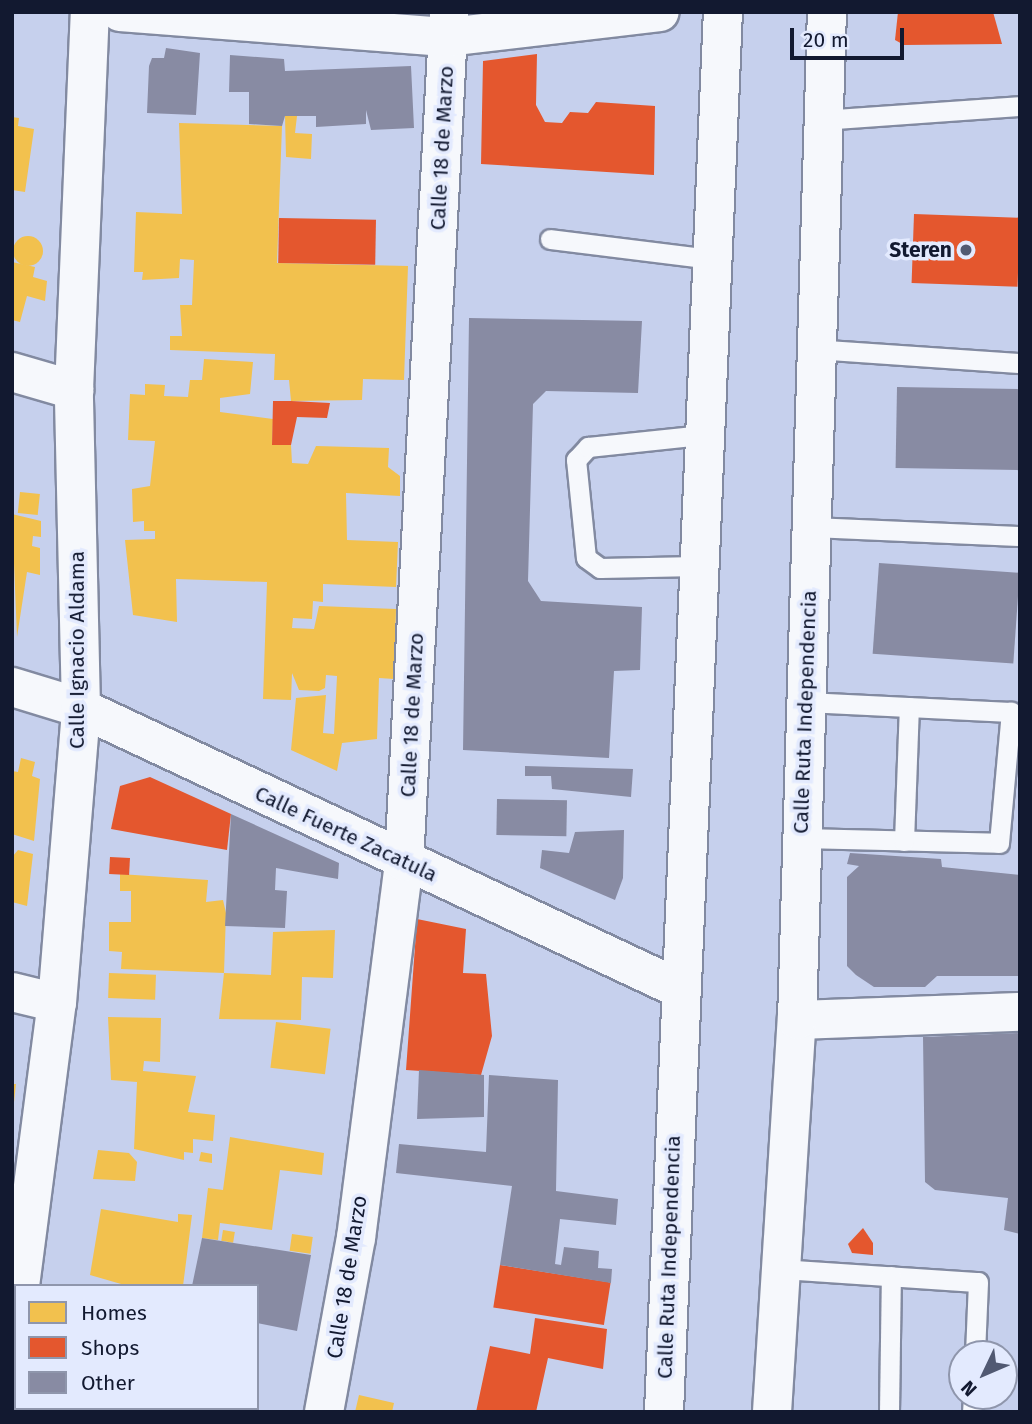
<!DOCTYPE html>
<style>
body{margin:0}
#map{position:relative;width:1032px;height:1424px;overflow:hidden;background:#c6d0ed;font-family:"Fira Sans",sans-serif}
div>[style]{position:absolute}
.homes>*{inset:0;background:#f2c14e;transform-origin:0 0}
.round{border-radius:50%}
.shops>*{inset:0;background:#e4572e;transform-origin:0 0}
.building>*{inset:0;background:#888ba3;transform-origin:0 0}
.roads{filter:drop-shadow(2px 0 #828aa1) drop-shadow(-2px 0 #828aa1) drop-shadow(0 2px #828aa1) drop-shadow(0 -2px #828aa1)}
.lane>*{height:19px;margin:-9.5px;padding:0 9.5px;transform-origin:9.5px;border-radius:9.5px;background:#f6f8fc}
.street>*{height:38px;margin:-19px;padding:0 19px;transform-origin:19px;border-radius:19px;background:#f6f8fc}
.secondary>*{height:38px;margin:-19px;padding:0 19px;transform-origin:19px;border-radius:19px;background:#f6f8fc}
.primary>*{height:38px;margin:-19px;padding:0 19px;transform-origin:19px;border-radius:19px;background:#f6f8fc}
.dots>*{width:19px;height:19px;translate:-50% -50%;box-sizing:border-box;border:4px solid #e3eafe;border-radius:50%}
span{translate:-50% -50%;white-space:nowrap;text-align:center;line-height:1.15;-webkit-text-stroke:7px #e3eafe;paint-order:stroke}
.street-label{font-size:21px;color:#121930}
.poi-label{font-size:21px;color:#121930;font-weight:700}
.right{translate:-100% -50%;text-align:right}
.frame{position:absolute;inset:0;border:14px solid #121930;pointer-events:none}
.legend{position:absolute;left:14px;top:1284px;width:245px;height:126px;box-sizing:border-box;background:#e3eafe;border:2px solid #8f96ac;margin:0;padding:9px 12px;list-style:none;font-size:21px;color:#121930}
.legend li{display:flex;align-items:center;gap:14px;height:35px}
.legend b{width:35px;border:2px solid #8f96ac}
.north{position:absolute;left:948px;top:1340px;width:70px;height:70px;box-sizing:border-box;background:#e3eafe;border:2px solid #8f96ac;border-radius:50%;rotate:226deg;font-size:19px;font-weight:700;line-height:28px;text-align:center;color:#121930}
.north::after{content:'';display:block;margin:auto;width:24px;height:32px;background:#515972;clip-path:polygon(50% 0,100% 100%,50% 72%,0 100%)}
.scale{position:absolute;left:790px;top:28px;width:114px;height:32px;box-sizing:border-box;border:4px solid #121930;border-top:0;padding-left:9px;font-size:21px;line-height:24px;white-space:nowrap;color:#121930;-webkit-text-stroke:5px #e3eafe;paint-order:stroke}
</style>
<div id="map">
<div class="homes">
<i style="clip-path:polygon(285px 116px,297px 116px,295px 133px,312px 134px,311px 159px,286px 157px)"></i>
<i style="clip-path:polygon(12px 117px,19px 118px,18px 126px,34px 129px,25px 192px,12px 190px)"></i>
<i style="clip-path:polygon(179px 123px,282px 126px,277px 263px,408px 266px,404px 380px,363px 379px,362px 400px,291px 401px,289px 380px,274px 380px,275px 354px,170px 350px,170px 336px,182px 336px,180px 305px,192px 305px,194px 260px,180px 259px,179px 278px,142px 280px,143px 272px,134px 272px,136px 212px,182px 214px)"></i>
<i class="round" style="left:13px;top:236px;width:30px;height:30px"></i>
<i style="clip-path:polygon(12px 262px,35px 267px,33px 277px,47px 281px,45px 301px,27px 296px,20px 322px,12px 320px)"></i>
<i style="clip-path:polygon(204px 359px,253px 362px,250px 394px,220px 398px,220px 412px,273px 419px,272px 445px,291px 445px,292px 463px,308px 464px,316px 446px,389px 448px,388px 467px,400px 476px,400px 496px,346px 493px,347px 540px,398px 542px,396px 587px,323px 584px,323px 602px,313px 601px,312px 619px,293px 618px,292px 628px,314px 629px,319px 606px,396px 609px,394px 679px,379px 678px,377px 739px,342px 743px,337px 771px,291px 750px,296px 698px,326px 695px,323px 733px,334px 734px,337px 676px,326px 675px,325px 688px,319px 691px,299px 690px,292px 673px,291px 700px,263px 699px,267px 582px,176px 579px,177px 622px,133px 615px,125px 540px,155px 539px,155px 531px,144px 531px,144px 521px,133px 522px,132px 489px,150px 486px,155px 441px,128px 440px,130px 394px,145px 395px,145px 384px,165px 385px,164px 396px,188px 397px,190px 380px,202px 380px)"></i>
<i style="left:20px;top:492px;width:20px;height:21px;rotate:6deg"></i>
<i style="clip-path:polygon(12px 514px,41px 521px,41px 537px,33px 536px,32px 546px,40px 548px,40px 575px,27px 572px,17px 637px)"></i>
<i style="clip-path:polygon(21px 758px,35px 762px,32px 776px,40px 779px,34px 841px,12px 834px,12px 771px,18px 772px)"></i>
<i style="clip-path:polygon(18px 850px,33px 854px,27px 906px,12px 902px,12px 857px)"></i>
<i style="clip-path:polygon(120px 874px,208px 880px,206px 902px,223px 900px,226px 913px,224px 973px,271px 975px,273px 932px,335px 930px,333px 978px,302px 977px,301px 1020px,219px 1019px,224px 973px,121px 969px,122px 952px,109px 951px,109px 922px,131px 922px,131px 891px,120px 891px)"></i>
<i style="left:109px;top:973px;width:47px;height:25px;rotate:2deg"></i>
<i style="clip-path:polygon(108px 1017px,161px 1018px,160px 1062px,144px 1061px,143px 1071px,196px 1076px,188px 1112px,215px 1115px,213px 1141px,193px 1139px,193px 1153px,184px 1152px,184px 1160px,134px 1149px,137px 1082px,111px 1080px)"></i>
<i style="left:276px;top:1022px;width:55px;height:46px;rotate:7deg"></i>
<i style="clip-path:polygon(12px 1084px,16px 1084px,14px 1102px,12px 1102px)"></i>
<i style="clip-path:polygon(230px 1137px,324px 1153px,322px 1175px,280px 1170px,272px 1230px,220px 1223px,218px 1240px,202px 1238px,208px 1188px,223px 1190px)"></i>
<i style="clip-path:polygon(98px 1150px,129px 1153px,137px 1162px,135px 1181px,93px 1179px)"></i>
<i style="clip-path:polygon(201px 1152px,212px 1154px,212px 1163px,199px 1161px)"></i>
<i style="clip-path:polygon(101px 1209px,178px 1222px,178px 1214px,192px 1215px,183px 1286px,128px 1286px,90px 1275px)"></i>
<i style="left:223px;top:1230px;width:12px;height:11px;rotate:9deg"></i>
<i style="left:292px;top:1234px;width:21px;height:17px;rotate:8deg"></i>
<i style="clip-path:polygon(359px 1395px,394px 1403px,392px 1412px,355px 1412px)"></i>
<i style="clip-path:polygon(44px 1408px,149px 1408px,43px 1412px)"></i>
</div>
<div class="shops">
<i style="clip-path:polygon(898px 12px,993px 12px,1002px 44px,904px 45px,895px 40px)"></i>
<i style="clip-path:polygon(537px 54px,536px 105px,545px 122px,562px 123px,570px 112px,588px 113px,596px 102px,655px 106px,654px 175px,481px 164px,483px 61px)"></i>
<i style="left:914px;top:214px;width:106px;height:69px;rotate:2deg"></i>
<i style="left:279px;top:218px;width:97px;height:45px;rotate:1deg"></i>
<i style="clip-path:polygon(273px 401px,291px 401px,330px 403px,327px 418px,297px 417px,291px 445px,272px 445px)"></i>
<i style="clip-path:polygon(150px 777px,231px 814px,227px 850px,111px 829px,120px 786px)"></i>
<i style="left:110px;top:857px;width:20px;height:17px;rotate:3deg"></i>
<i style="clip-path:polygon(417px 919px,466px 929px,463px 973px,486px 974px,492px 1036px,481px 1075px,406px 1070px)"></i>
<i style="clip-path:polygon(863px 1228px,873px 1243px,873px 1255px,852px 1253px,848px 1244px)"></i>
<i style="left:500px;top:1265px;width:112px;height:43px;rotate:9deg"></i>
<i style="clip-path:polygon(535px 1318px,607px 1329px,603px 1369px,548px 1358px,536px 1412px,476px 1412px,490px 1346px,530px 1354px)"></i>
</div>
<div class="building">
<i style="clip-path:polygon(166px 48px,200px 53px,196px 115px,147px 113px,149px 66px,152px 58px,164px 58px)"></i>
<i style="clip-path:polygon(230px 55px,284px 59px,285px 71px,411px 66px,414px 128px,371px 130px,366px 110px,366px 124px,316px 127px,316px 116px,285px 116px,282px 126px,249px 124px,249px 92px,229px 92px)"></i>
<i style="clip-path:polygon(469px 318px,642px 321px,638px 393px,546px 391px,533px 404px,528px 581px,541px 601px,642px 607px,640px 670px,614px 671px,609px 758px,463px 750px)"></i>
<i style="left:897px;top:387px;width:123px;height:81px;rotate:1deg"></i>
<i style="left:879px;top:563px;width:141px;height:91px;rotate:4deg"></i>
<i style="clip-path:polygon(525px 766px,633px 769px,631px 797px,552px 789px,551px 776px,525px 776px)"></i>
<i style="left:497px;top:799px;width:70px;height:36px;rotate:1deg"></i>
<i style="clip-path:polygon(231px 814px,339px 863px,338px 879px,276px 868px,275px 890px,287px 891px,285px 928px,225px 926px)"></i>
<i style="clip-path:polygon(624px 830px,623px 878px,615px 900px,540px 868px,542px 850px,569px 853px,575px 832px)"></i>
<i style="clip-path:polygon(850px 853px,941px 859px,942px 867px,1020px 875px,1020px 976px,937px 976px,925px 987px,874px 987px,856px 975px,847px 966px,847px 877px,859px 866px,847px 864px)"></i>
<i style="clip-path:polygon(1020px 1033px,1020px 1234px,1004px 1230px,1008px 1198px,935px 1190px,925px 1182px,923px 1037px)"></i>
<i style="clip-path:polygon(419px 1070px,484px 1075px,484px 1117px,417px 1119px)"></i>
<i style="clip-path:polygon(489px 1075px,558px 1080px,556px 1191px,618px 1199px,616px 1225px,560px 1219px,555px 1264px,561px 1265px,564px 1247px,599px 1251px,598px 1268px,612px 1269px,611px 1283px,500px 1265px,512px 1186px,396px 1173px,399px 1144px,486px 1152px)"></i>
<i style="clip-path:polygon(202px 1238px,311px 1255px,297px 1331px,257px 1323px,257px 1286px,192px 1286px)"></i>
</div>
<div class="roads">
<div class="lane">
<i style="left:820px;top:120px;width:200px;rotate:-4deg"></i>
<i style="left:550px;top:239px;width:162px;rotate:7.1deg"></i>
<i style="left:814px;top:349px;width:206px;rotate:3.9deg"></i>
<i style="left:810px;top:527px;width:210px;rotate:2.5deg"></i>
<i style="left:697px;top:566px;width:97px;rotate:178.8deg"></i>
<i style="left:600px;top:568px;width:17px;rotate:-144deg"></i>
<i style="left:586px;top:558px;width:99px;rotate:-95.8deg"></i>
<i style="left:576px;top:460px;width:18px;rotate:-47deg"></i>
<i style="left:588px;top:447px;width:116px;rotate:-6deg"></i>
<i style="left:801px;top:838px;width:198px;rotate:1.4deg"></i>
<i style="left:999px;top:843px;width:132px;rotate:-84.8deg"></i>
<i style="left:1011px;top:712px;width:206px;rotate:-177.2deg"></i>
<i style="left:904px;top:841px;width:134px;rotate:-87.9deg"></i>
<i style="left:781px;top:1269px;width:197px;rotate:3.8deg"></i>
<i style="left:978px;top:1282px;width:72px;rotate:92.4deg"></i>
<i style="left:889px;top:1412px;width:136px;rotate:-89.2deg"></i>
<i style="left:972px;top:1412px;width:16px;rotate:-86deg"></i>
</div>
<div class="street">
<i style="left:12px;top:372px;width:65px;rotate:16.2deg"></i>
<i style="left:12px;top:687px;width:72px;rotate:16.9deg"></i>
<i style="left:81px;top:708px;width:659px;rotate:25.13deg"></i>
<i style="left:12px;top:992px;width:46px;rotate:13.7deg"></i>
<i style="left:797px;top:1020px;width:223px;rotate:-2.1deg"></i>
<i style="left:20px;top:1286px;width:285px;rotate:-82.6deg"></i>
<i style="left:57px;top:1003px;width:296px;rotate:-85.3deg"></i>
<i style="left:81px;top:708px;width:318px;rotate:-91.3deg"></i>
<i style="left:74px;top:390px;width:378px;rotate:-87.6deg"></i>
<i style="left:12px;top:1338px;width:24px;rotate:-81deg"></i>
<i style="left:324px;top:1412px;width:177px;rotate:-79.6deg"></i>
<i style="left:356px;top:1238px;width:379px;rotate:-82.7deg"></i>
<i style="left:404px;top:862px;width:851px;rotate:-86.97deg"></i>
</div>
<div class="secondary">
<i style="left:120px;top:12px;width:329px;rotate:4.4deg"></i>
<i style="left:448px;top:37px;width:213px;rotate:-6.7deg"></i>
</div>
<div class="primary">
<i style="left:664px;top:1412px;width:1401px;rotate:-87.59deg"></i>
<i style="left:772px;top:1412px;width:393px;rotate:-86.4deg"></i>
<i style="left:797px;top:1020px;width:1008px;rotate:-88.3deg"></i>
</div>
</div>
<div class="dots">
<i style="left:966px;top:250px;background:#515972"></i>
</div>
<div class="street-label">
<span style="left:442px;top:148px;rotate:-87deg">Calle 18 de Marzo</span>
<span style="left:77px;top:650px;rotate:-90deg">Calle Ignacio Aldama</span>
<span style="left:805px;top:712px;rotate:-88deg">Calle Ruta Independencia</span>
<span style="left:412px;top:715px;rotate:-87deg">Calle 18 de Marzo</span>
<span style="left:346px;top:834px;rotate:25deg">Calle Fuerte Zacatula</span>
<span style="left:669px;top:1257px;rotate:-88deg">Calle Ruta Independencia</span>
<span style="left:347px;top:1277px;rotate:-81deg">Calle 18 de Marzo</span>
</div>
<div class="poi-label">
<span class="right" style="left:952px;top:250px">Steren</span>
</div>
<div class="frame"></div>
<ul class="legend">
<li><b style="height:19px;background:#f2c14e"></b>Homes</li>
<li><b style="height:19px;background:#e4572e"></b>Shops</li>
<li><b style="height:19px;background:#888ba3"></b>Other</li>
</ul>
<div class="north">N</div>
<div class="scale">20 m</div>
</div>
